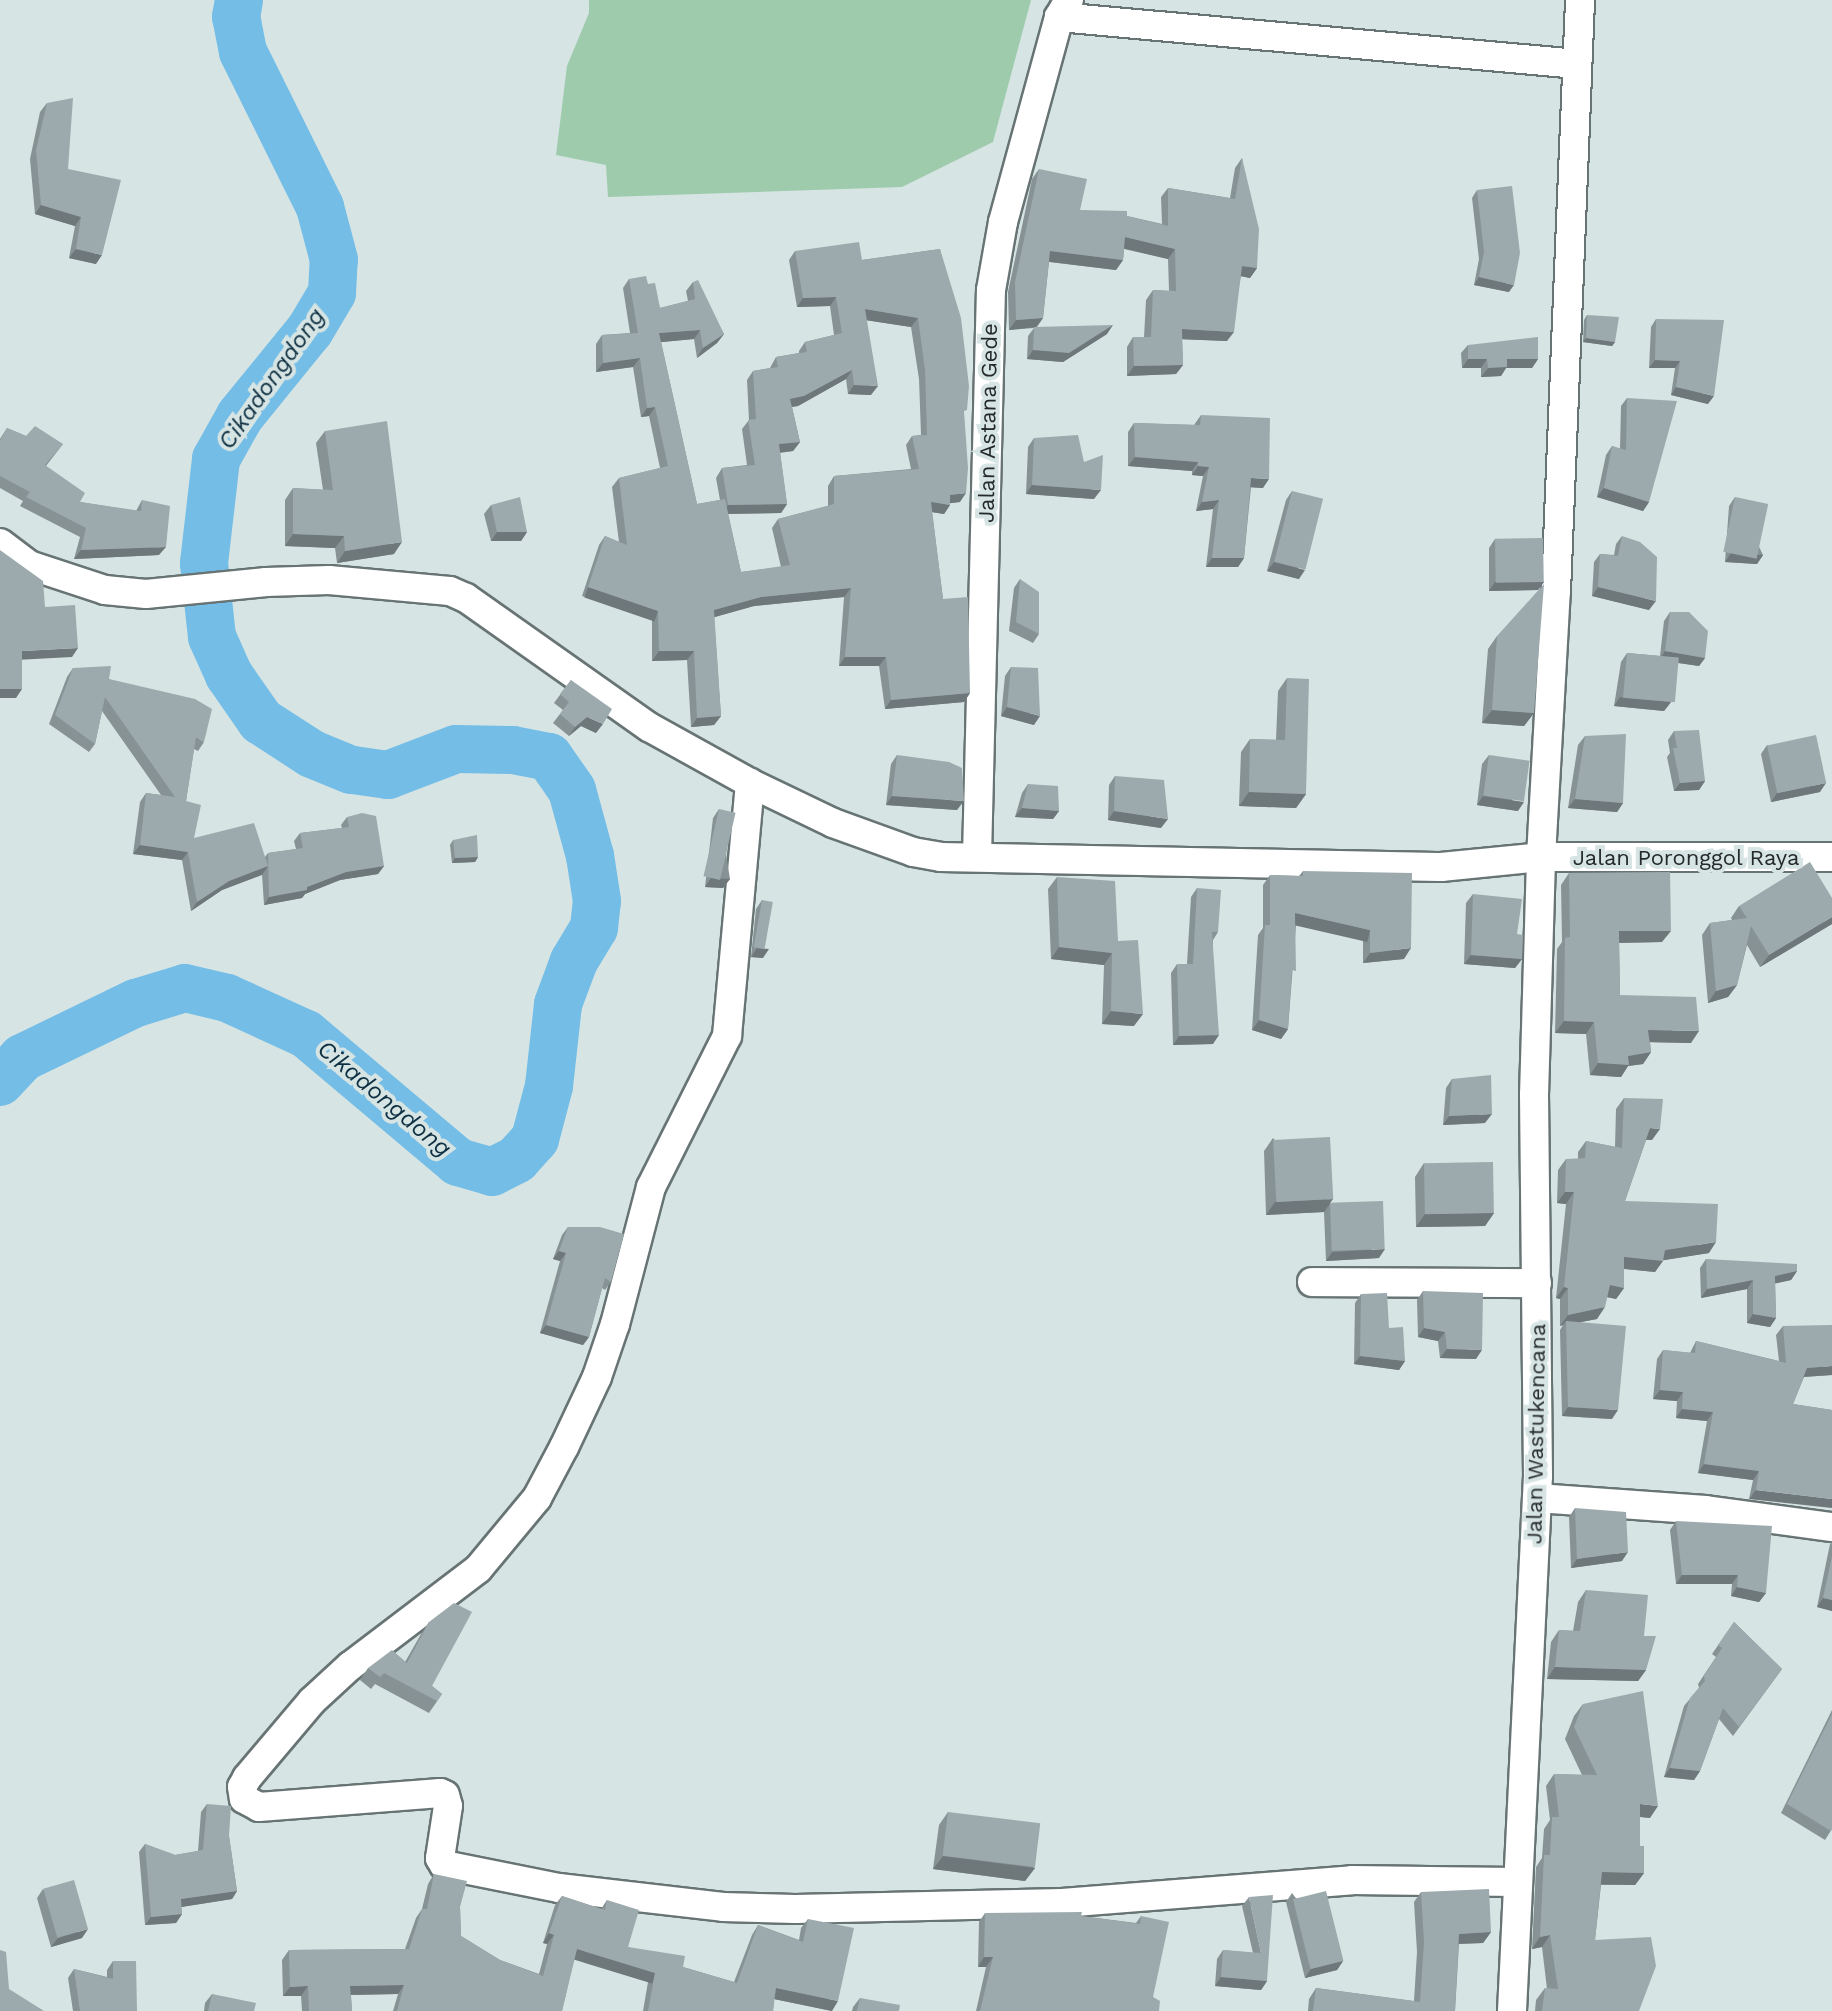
<!DOCTYPE html>
<style>
body{margin:0}
#map{position:relative;width:1832px;height:2011px;overflow:hidden;background:#d6e4e3;font-family:"Work Sans",sans-serif}
div>[style]{position:absolute}
.green>*{inset:0;background:#9dcbac}
.river>*{height:48px;margin:-24px;padding:0 24px;transform-origin:24px;border-radius:24px;background:#73bde7}
.roads{filter:drop-shadow(2px 0 #687474) drop-shadow(-2px 0 #687474) drop-shadow(0 2px #687474) drop-shadow(0 -2px #687474)}
.minor>*{height:28px;margin:-14px;padding:0 14px;transform-origin:14px;border-radius:14px;background:#fff}
.wall>*{inset:0;background:#879295}
.shaded-wall>*{inset:0;background:#6e7779;transform-origin:0 0}
.building>*{inset:0;background:#9daaad;transform-origin:0 0}
span{translate:-50% -50%;white-space:nowrap;text-align:center;line-height:1.15;-webkit-text-stroke:8px #d6e4e3;paint-order:stroke}
.street-label{font-size:22px;color:#242929}
.water-label{font-size:24px;color:#0e3042;font-style:italic}
</style>
<div id="map">
<div class="green">
<i style="clip-path:polygon(589px 0,1031px 0,993px 142px,902px 187px,608px 197px,606px 165px,556px 155px,567px 66px,589px 13px)"></i>
</div>
<div class="river">
<i style="left:0;top:1082px;width:33px;rotate:-47deg"></i>
<i style="left:22px;top:1058px;width:127px;rotate:-25.8deg"></i>
<i style="left:136px;top:1003px;width:51px;rotate:-17deg"></i>
<i style="left:185px;top:988px;width:43px;rotate:13.4deg"></i>
<i style="left:227px;top:998px;width:87px;rotate:24.5deg"></i>
<i style="left:306px;top:1034px;width:199px;rotate:40.1deg"></i>
<i style="left:458px;top:1162px;width:35px;rotate:16deg"></i>
<i style="left:492px;top:1172px;width:28px;rotate:-27deg"></i>
<i style="left:517px;top:1159px;width:27px;rotate:-48deg"></i>
<i style="left:535px;top:1139px;width:55px;rotate:-75.2deg"></i>
<i style="left:549px;top:1086px;width:82px;rotate:-83.7deg"></i>
<i style="left:558px;top:1004px;width:46px;rotate:-69.6deg"></i>
<i style="left:574px;top:961px;width:39px;rotate:-59deg"></i>
<i style="left:594px;top:928px;width:27px;rotate:-84deg"></i>
<i style="left:597px;top:901px;width:46px;rotate:-98.8deg"></i>
<i style="left:590px;top:856px;width:68px;rotate:-105.3deg"></i>
<i style="left:572px;top:790px;width:40px;rotate:-124.9deg"></i>
<i style="left:549px;top:757px;width:37px;rotate:-169deg"></i>
<i style="left:513px;top:750px;width:57px;rotate:-179deg"></i>
<i style="left:456px;top:749px;width:73px;rotate:159.1deg"></i>
<i style="left:388px;top:775px;width:37px;rotate:-172deg"></i>
<i style="left:351px;top:770px;width:42px;rotate:-157.7deg"></i>
<i style="left:312px;top:754px;width:61px;rotate:-147.1deg"></i>
<i style="left:261px;top:721px;width:56px;rotate:-124.8deg"></i>
<i style="left:229px;top:675px;width:42px;rotate:-114.1deg"></i>
<i style="left:212px;top:637px;width:74px;rotate:-96.2deg"></i>
<i style="left:204px;top:563px;width:105px;rotate:-83.4deg"></i>
<i style="left:216px;top:459px;width:49px;rotate:-60.8deg"></i>
<i style="left:240px;top:416px;width:111px;rotate:-50.9deg"></i>
<i style="left:310px;top:330px;width:43px;rotate:-59.3deg"></i>
<i style="left:332px;top:293px;width:33px;rotate:-87deg"></i>
<i style="left:334px;top:260px;width:55px;rotate:-104.8deg"></i>
<i style="left:320px;top:207px;width:173px;rotate:-116.4deg"></i>
<i style="left:243px;top:52px;width:36px;rotate:-101deg"></i>
<i style="left:236px;top:17px;width:17px;rotate:-80deg"></i>
</div>
<div class="roads">
<div class="minor">
<i style="left:1059px;top:17px;width:520px;rotate:5.18deg"></i>
<i style="left:0;top:543px;width:36px;rotate:37deg"></i>
<i style="left:29px;top:565px;width:80px;rotate:18.2deg"></i>
<i style="left:105px;top:590px;width:41px;rotate:5.6deg"></i>
<i style="left:146px;top:594px;width:121px;rotate:-5.7deg"></i>
<i style="left:266px;top:582px;width:63px;rotate:-1.8deg"></i>
<i style="left:329px;top:580px;width:121px;rotate:5.2deg"></i>
<i style="left:450px;top:591px;width:17px;rotate:24deg"></i>
<i style="left:466px;top:598px;width:224px;rotate:35.2deg"></i>
<i style="left:649px;top:727px;width:115px;rotate:29deg"></i>
<i style="left:750px;top:783px;width:92px;rotate:25.7deg"></i>
<i style="left:833px;top:823px;width:85px;rotate:19.9deg"></i>
<i style="left:913px;top:852px;width:28px;rotate:10deg"></i>
<i style="left:941px;top:857px;width:500px;rotate:1.15deg"></i>
<i style="left:1441px;top:867px;width:100px;rotate:-5.7deg"></i>
<i style="left:1541px;top:857px;width:291px"></i>
<i style="left:750px;top:783px;width:254px;rotate:95.2deg"></i>
<i style="left:727px;top:1036px;width:169px;rotate:116.7deg"></i>
<i style="left:651px;top:1187px;width:142px;rotate:104.7deg"></i>
<i style="left:615px;top:1324px;width:56px;rotate:108.8deg"></i>
<i style="left:597px;top:1377px;width:77px;rotate:115.2deg"></i>
<i style="left:564px;top:1447px;width:58px;rotate:117.9deg"></i>
<i style="left:537px;top:1498px;width:92px;rotate:129.7deg"></i>
<i style="left:478px;top:1569px;width:161px;rotate:142.8deg"></i>
<i style="left:350px;top:1666px;width:52px;rotate:137.4deg"></i>
<i style="left:312px;top:1701px;width:101px;rotate:130.2deg"></i>
<i style="left:247px;top:1778px;width:10px;rotate:119deg"></i>
<i style="left:242px;top:1787px;width:12px;rotate:81deg"></i>
<i style="left:244px;top:1799px;width:17px;rotate:28deg"></i>
<i style="left:259px;top:1807px;width:182px;rotate:-4.4deg"></i>
<i style="left:440px;top:1793px;width:5px;rotate:22deg"></i>
<i style="left:445px;top:1795px;width:11px;rotate:75deg"></i>
<i style="left:448px;top:1806px;width:53px;rotate:98.7deg"></i>
<i style="left:440px;top:1858px;width:8px;rotate:60deg"></i>
<i style="left:444px;top:1865px;width:117px;rotate:11.3deg"></i>
<i style="left:559px;top:1888px;width:165px;rotate:6.6deg"></i>
<i style="left:723px;top:1907px;width:72px;rotate:1.6deg"></i>
<i style="left:795px;top:1909px;width:267px;rotate:-1.3deg"></i>
<i style="left:1062px;top:1903px;width:291px;rotate:-4.5deg"></i>
<i style="left:1352px;top:1880px;width:166px;rotate:0.7deg"></i>
<i style="left:977px;top:857px;width:567px;rotate:-88.59deg"></i>
<i style="left:991px;top:290px;width:69px;rotate:-80deg"></i>
<i style="left:1003px;top:222px;width:213px;rotate:-74.7deg"></i>
<i style="left:1059px;top:17px;width:20px;rotate:-60deg"></i>
<i style="left:1312px;top:1282px;width:225px;rotate:0.3deg"></i>
<i style="left:1537px;top:1498px;width:169px;rotate:4.1deg"></i>
<i style="left:1706px;top:1510px;width:127px;rotate:7.7deg"></i>
<i style="left:1512px;top:2011px;width:536px;rotate:-87.22deg"></i>
<i style="left:1538px;top:1476px;width:381px;rotate:-90.6deg"></i>
<i style="left:1534px;top:1095px;width:238px;rotate:-88.3deg"></i>
<i style="left:1541px;top:857px;width:266px;rotate:-86.8deg"></i>
<i style="left:1556px;top:591px;width:591px;rotate:-87.67deg"></i>
</div>
</div>
<div class="wall">
<i style="clip-path:polygon(47px 103px,96px 264px,69px 258px,75px 226px,35px 214px,30px 159px,40px 112px)"></i>
<i style="clip-path:polygon(1242px 158px,1257px 268px,1250px 278px,1241px 276px,1227px 341px,1182px 339px,1183px 365px,1176px 374px,1127px 376px,1127px 347px,1133px 337px,1144px 337px,1146px 300px,1153px 290px,1169px 291px,1168px 259px,1124px 249px,1123px 260px,1116px 270px,1049px 262px,1043px 318px,1037px 327px,1107px 334px,1063px 362px,1027px 359px,1028px 336px,1034px 328px,1009px 330px,1008px 292px,1032px 179px,1039px 169px,1080px 210px,1127px 216px,1162px 224px,1161px 197px,1168px 188px,1230px 198px,1235px 168px)"></i>
<i style="clip-path:polygon(1477px 190px,1509px 292px,1474px 285px,1479px 259px,1472px 198px)"></i>
<i style="clip-path:polygon(evenodd,940px 249px,964px 414px,960px 502px,950px 503px,950px 505px,944px 514px,932px 512px,943px 599px,970px 693px,964px 702px,885px 709px,879px 666px,839px 666px,844px 597px,754px 606px,714px 617px,721px 716px,714px 725px,691px 727px,687px 660px,652px 661px,652px 620px,582px 596px,599px 545px,605px 536px,619px 542px,612px 487px,619px 478px,660px 468px,649px 416px,641px 417px,633px 367px,596px 372px,596px 344px,602px 335px,630px 333px,623px 288px,629px 279px,648px 284px,660px 308px,688px 301px,686px 291px,693px 282px,724px 334px,717px 343px,697px 358px,694px 339px,661px 342px,697px 504px,720px 500px,716px 478px,722px 468px,747px 465px,742px 429px,749px 420px,747px 380px,753px 371px,770px 368px,776px 357px,799px 353px,799px 351px,805px 342px,834px 335px,830px 306px,797px 307px,789px 260px,795px 251px,862px 260px,940px 249px,866px 320px,911px 327px,919px 379px,921px 435px,912px 436px,906px 445px,911px 469px,834px 476px,828px 486px,828px 506px,778px 519px,772px 528px,781px 567px,741px 572px,728px 514px,781px 513px,787px 504px,780px 453px,793px 451px,800px 442px,792px 407px,798px 406px,846px 379px,848px 394px,871px 395px,866px 320px)"></i>
<i style="clip-path:polygon(1587px 315px,1615px 342px,1612px 346px,1583px 342px,1584px 320px)"></i>
<i style="clip-path:polygon(1656px 319px,1708px 404px,1671px 395px,1675px 368px,1649px 368px,1651px 327px)"></i>
<i style="clip-path:polygon(1468px 345px,1538px 359px,1532px 368px,1506px 368px,1501px 376px,1481px 377px,1481px 368px,1462px 368px,1461px 353px)"></i>
<i style="clip-path:polygon(1627px 398px,1649px 502px,1643px 511px,1597px 497px,1606px 455px,1612px 446px,1620px 449px,1621px 406px)"></i>
<i style="clip-path:polygon(1201px 415px,1263px 488px,1251px 487px,1244px 558px,1238px 567px,1206px 567px,1213px 509px,1196px 511px,1203px 476px,1192px 475px,1192px 471px,1128px 466px,1128px 432px,1134px 423px,1194px 425px)"></i>
<i style="clip-path:polygon(7px 428px,26px 436px,63px 444px,46px 466px,80px 502px,136px 511px,142px 500px,159px 555px,74px 559px,80px 537px,20px 506px,23px 501px,0 488px,0 439px)"></i>
<i style="clip-path:polygon(325px 431px,394px 554px,337px 563px,335px 548px,285px 546px,285px 500px,293px 488px,323px 490px,316px 443px)"></i>
<i style="clip-path:polygon(1034px 438px,1084px 462px,1094px 499px,1026px 494px,1028px 447px)"></i>
<i style="clip-path:polygon(1292px 491px,1299px 579px,1267px 571px,1286px 500px)"></i>
<i style="clip-path:polygon(1735px 497px,1763px 555px,1757px 564px,1725px 562px,1729px 506px)"></i>
<i style="clip-path:polygon(491px 505px,527px 532px,521px 541px,491px 541px,484px 514px)"></i>
<i style="clip-path:polygon(1622px 536px,1649px 610px,1592px 596px,1594px 562px,1600px 554px,1614px 555px,1616px 544px)"></i>
<i style="clip-path:polygon(1495px 539px,1544px 582px,1538px 590px,1489px 591px,1489px 548px)"></i>
<i style="clip-path:polygon(1020px 579px,1039px 634px,1033px 643px,1009px 631px,1014px 588px)"></i>
<i style="clip-path:polygon(1670px 612px,1705px 658px,1699px 666px,1678px 663px,1671px 702px,1664px 711px,1614px 706px,1621px 662px,1627px 653px,1660px 656px,1664px 621px)"></i>
<i style="clip-path:polygon(1497px 636px,1534px 713px,1524px 726px,1482px 723px,1488px 649px)"></i>
<i style="clip-path:polygon(1011px 667px,1034px 725px,1001px 716px,1005px 676px)"></i>
<i style="clip-path:polygon(73px 668px,109px 679px,204px 742px,198px 751px,194px 749px,186px 801px,194px 838px,265px 857px,268px 853px,296px 849px,294px 841px,300px 833px,342px 828px,341px 825px,347px 817px,384px 866px,378px 874px,340px 880px,305px 894px,302px 898px,264px 905px,262px 874px,222px 890px,191px 911px,182px 860px,133px 854px,140px 802px,146px 793px,161px 795px,102px 711px,95px 744px,89px 752px,49px 724px,67px 677px)"></i>
<i style="clip-path:polygon(1287px 678px,1306px 794px,1296px 808px,1239px 806px,1241px 752px,1250px 739px,1276px 740px,1278px 691px)"></i>
<i style="clip-path:polygon(571px 680px,596px 733px,581px 726px,569px 736px,553px 723px,563px 710px,554px 703px)"></i>
<i style="clip-path:polygon(1674px 731px,1705px 781px,1699px 790px,1674px 791px,1667px 757px,1670px 753px,1668px 740px)"></i>
<i style="clip-path:polygon(1585px 736px,1623px 803px,1617px 812px,1568px 808px,1578px 745px)"></i>
<i style="clip-path:polygon(1767px 745px,1820px 792px,1771px 802px,1761px 754px)"></i>
<i style="clip-path:polygon(897px 755px,957px 810px,886px 805px,891px 764px)"></i>
<i style="clip-path:polygon(1489px 755px,1518px 811px,1477px 805px,1482px 764px)"></i>
<i style="clip-path:polygon(1115px 776px,1161px 828px,1108px 820px,1109px 785px)"></i>
<i style="clip-path:polygon(1028px 784px,1059px 811px,1053px 819px,1015px 817px,1022px 793px)"></i>
<i style="clip-path:polygon(719px 809px,730px 879px,723px 888px,705px 887px,713px 818px)"></i>
<i style="clip-path:polygon(453px 840px,478px 857px,475px 862px,452px 863px,450px 845px)"></i>
<i style="clip-path:polygon(1303px 871px,1404px 959px,1363px 963px,1363px 940px,1296px 925px,1288px 1029px,1281px 1039px,1252px 1030px,1258px 935px,1263px 928px,1263px 885px,1270px 875px,1299px 876px)"></i>
<i style="clip-path:polygon(1569px 873px,1662px 942px,1619px 943px,1620px 995px,1691px 1043px,1650px 1042px,1651px 1052px,1643px 1064px,1628px 1066px,1621px 1077px,1590px 1075px,1586px 1034px,1555px 1033px,1557px 949px,1562px 942px,1561px 885px)"></i>
<i style="clip-path:polygon(1057px 877px,1118px 941px,1134px 1026px,1102px 1024px,1104px 965px,1051px 959px,1048px 889px)"></i>
<i style="clip-path:polygon(1197px 888px,1218px 932px,1213px 940px,1213px 1044px,1173px 1045px,1171px 973px,1177px 964px,1187px 964px,1191px 897px)"></i>
<i style="clip-path:polygon(1473px 894px,1517px 934px,1522px 959px,1515px 968px,1464px 964px,1466px 903px)"></i>
<i style="clip-path:polygon(762px 900px,763px 958px,751px 957px,756px 909px)"></i>
<i style="clip-path:polygon(1739px 906px,1832px 924px,1760px 967px,1747px 945px,1737px 985px,1728px 997px,1708px 1003px,1702px 935px,1710px 923px,1732px 920px,1731px 918px)"></i>
<i style="clip-path:polygon(1452px 1079px,1485px 1123px,1443px 1125px,1446px 1088px)"></i>
<i style="clip-path:polygon(1624px 1098px,1652px 1140px,1646px 1140px,1625px 1201px,1709px 1253px,1663px 1260px,1655px 1272px,1624px 1269px,1624px 1288px,1616px 1299px,1607px 1297px,1597px 1319px,1580px 1322px,1612px 1419px,1562px 1416px,1560px 1330px,1563px 1325px,1560px 1326px,1560px 1299px,1556px 1298px,1566px 1204px,1557px 1203px,1558px 1170px,1566px 1159px,1578px 1159px,1578px 1152px,1586px 1141px,1615px 1147px,1616px 1109px)"></i>
<i style="clip-path:polygon(1273px 1138px,1330px 1203px,1379px 1258px,1326px 1261px,1324px 1212px,1266px 1215px,1264px 1151px)"></i>
<i style="clip-path:polygon(1424px 1163px,1494px 1213px,1485px 1226px,1416px 1227px,1415px 1177px)"></i>
<i style="clip-path:polygon(568px 1227px,611px 1282px,605px 1290px,602px 1288px,589px 1337px,583px 1345px,540px 1333px,560px 1261px,553px 1259px,562px 1235px)"></i>
<i style="clip-path:polygon(1706px 1259px,1797px 1271px,1791px 1280px,1775px 1283px,1776px 1318px,1770px 1327px,1747px 1323px,1747px 1289px,1701px 1298px,1700px 1268px)"></i>
<i style="clip-path:polygon(1423px 1291px,1476px 1359px,1440px 1358px,1438px 1341px,1418px 1337px,1417px 1300px)"></i>
<i style="clip-path:polygon(1361px 1294px,1389px 1328px,1405px 1361px,1399px 1370px,1354px 1364px,1355px 1303px)"></i>
<i style="clip-path:polygon(1783px 1326px,1832px 1375px,1804px 1377px,1793px 1404px,1832px 1410px,1749px 1499px,1753px 1480px,1698px 1473px,1707px 1421px,1676px 1418px,1677px 1401px,1653px 1399px,1657px 1359px,1663px 1350px,1690px 1353px,1696px 1341px,1779px 1361px,1776px 1335px)"></i>
<i style="clip-path:polygon(1575px 1508px,1622px 1561px,1571px 1568px,1569px 1517px)"></i>
<i style="clip-path:polygon(1676px 1521px,1766px 1593px,1759px 1602px,1731px 1596px,1732px 1584px,1676px 1584px,1670px 1530px)"></i>
<i style="clip-path:polygon(1832px 1541px,1832px 1611px,1817px 1607px,1830px 1544px)"></i>
<i style="clip-path:polygon(1586px 1590px,1644px 1636px,1646px 1670px,1638px 1681px,1547px 1679px,1551px 1642px,1559px 1630px,1573px 1631px,1578px 1602px)"></i>
<i style="clip-path:polygon(429px 1622px,432px 1686px,442px 1694px,429px 1713px,375px 1684px,371px 1689px,360px 1680px,368px 1668px,405px 1662px,421px 1634px)"></i>
<i style="clip-path:polygon(1734px 1622px,1782px 1669px,1733px 1736px,1719px 1719px,1700px 1771px,1694px 1780px,1664px 1777px,1684px 1706px,1699px 1688px,1698px 1684px,1716px 1657px,1712px 1654px)"></i>
<i style="clip-path:polygon(1583px 1704px,1650px 1818px,1640px 1817px,1640px 1846px,1644px 1873px,1635px 1885px,1601px 1885px,1595px 1940px,1639px 2011px,1535px 2011px,1536px 2000px,1545px 1988px,1547px 1989px,1542px 1947px,1532px 1949px,1536px 1867px,1542px 1858px,1544px 1829px,1550px 1820px,1546px 1786px,1554px 1774px,1582px 1775px,1565px 1739px,1574px 1716px)"></i>
<i style="clip-path:polygon(1832px 1710px,1832px 1829px,1825px 1840px,1781px 1813px)"></i>
<i style="clip-path:polygon(207px 1804px,229px 1836px,237px 1891px,232px 1899px,181px 1907px,182px 1914px,176px 1923px,145px 1925px,139px 1852px,145px 1844px,175px 1855px,198px 1851px,201px 1812px)"></i>
<i style="clip-path:polygon(948px 1812px,1035px 1868px,1025px 1881px,933px 1869px,939px 1825px)"></i>
<i style="clip-path:polygon(434px 1874px,460px 1907px,461px 1936px,500px 1960px,539px 1974px,547px 1944px,543px 1943px,555px 1905px,562px 1896px,601px 1909px,607px 1900px,628px 1947px,683px 1967px,734px 1982px,752px 1935px,758px 1925px,799px 1940px,801px 1928px,808px 1919px,832px 2011px,774px 1999px,773px 2011px,643px 2011px,648px 1982px,574px 1959px,562px 2011px,393px 2011px,398px 1994px,351px 1995px,352px 2011px,302px 2011px,301px 1996px,283px 1996px,282px 1960px,289px 1950px,405px 1949px,416px 1918px,422px 1909px,428px 1884px)"></i>
<i style="clip-path:polygon(43px 1889px,82px 1938px,51px 1947px,37px 1898px)"></i>
<i style="clip-path:polygon(1421px 1892px,1491px 1932px,1483px 1943px,1459px 1944px,1455px 2011px,1308px 2011px,1309px 1999px,1316px 1988px,1414px 2001px,1417px 1952px,1414px 1902px)"></i>
<i style="clip-path:polygon(1292px 1893px,1343px 1961px,1337px 1970px,1305px 1978px,1286px 1902px)"></i>
<i style="clip-path:polygon(1249px 1897px,1267px 1981px,1261px 1990px,1215px 1986px,1217px 1959px,1223px 1950px,1253px 1953px,1242px 1906px)"></i>
<i style="clip-path:polygon(985px 1913px,1081px 1916px,1136px 1923px,1141px 1916px,1153px 1997px,1159px 2011px,976px 2011px,986px 1967px,978px 1967px,979px 1922px)"></i>
<i style="clip-path:polygon(113px 1961px,137px 2011px,73px 2011px,68px 1978px,74px 1969px,107px 1977px,107px 1970px)"></i>
<i style="clip-path:polygon(212px 1994px,254px 2011px,204px 2011px,205px 2003px)"></i>
<i style="clip-path:polygon(860px 1998px,899px 2011px,852px 2011px,853px 2007px)"></i>
</div>
<div class="shaded-wall">
<i style="clip-path:polygon(41px 205px,81px 217px,75px 226px,35px 214px)"></i>
<i style="clip-path:polygon(1125px 237px,1175px 249px,1168px 259px,1118px 247px)"></i>
<i style="clip-path:polygon(76px 249px,102px 255px,96px 264px,69px 258px)"></i>
<i style="clip-path:polygon(1050px 251px,1123px 260px,1116px 270px,1043px 261px)"></i>
<i style="clip-path:polygon(1242px 266px,1257px 268px,1250px 278px,1235px 275px)"></i>
<i style="clip-path:polygon(1479px 277px,1514px 285px,1509px 292px,1474px 285px)"></i>
<i style="clip-path:polygon(836px 297px,830px 306px,797px 307px,803px 298px)"></i>
<i style="clip-path:polygon(865px 309px,918px 318px,911px 327px,858px 319px)"></i>
<i style="clip-path:polygon(1043px 318px,1036px 327px,1009px 330px,1016px 320px)"></i>
<i style="clip-path:polygon(1113px 325px,1107px 334px,1063px 362px,1027px 359px,1033px 350px)"></i>
<i style="clip-path:polygon(1182px 329px,1234px 332px,1227px 341px,1175px 339px)"></i>
<i style="clip-path:polygon(700px 330px,694px 339px,652px 343px,659px 333px)"></i>
<i style="clip-path:polygon(724px 334px,717px 343px,697px 358px,703px 348px)"></i>
<i style="clip-path:polygon(1586px 338px,1615px 342px,1612px 346px,1583px 342px)"></i>
<i style="clip-path:polygon(640px 358px,633px 367px,596px 372px,603px 363px)"></i>
<i style="clip-path:polygon(1468px 359px,1487px 359px,1481px 368px,1462px 368px)"></i>
<i style="clip-path:polygon(1507px 359px,1538px 359px,1532px 368px,1506px 368px,1501px 376px,1481px 377px,1488px 368px)"></i>
<i style="clip-path:polygon(1655px 360px,1680px 361px,1675px 368px,1649px 368px)"></i>
<i style="clip-path:polygon(1183px 365px,1176px 374px,1127px 376px,1134px 366px)"></i>
<i style="clip-path:polygon(852px 370px,846px 379px,798px 406px,784px 408px,790px 399px)"></i>
<i style="clip-path:polygon(854px 385px,878px 386px,871px 395px,848px 394px)"></i>
<i style="clip-path:polygon(1676px 387px,1714px 396px,1708px 404px,1671px 395px)"></i>
<i style="clip-path:polygon(655px 407px,649px 416px,641px 417px,647px 408px)"></i>
<i style="clip-path:polygon(800px 442px,793px 451px,773px 453px,779px 444px)"></i>
<i style="clip-path:polygon(1135px 457px,1198px 462px,1192px 471px,1128px 466px)"></i>
<i style="clip-path:polygon(1198px 466px,1209px 467px,1203px 476px,1192px 475px)"></i>
<i style="clip-path:polygon(1251px 478px,1269px 479px,1263px 488px,1245px 487px)"></i>
<i style="clip-path:polygon(1032px 485px,1101px 490px,1094px 499px,1026px 494px)"></i>
<i style="clip-path:polygon(1604px 488px,1649px 502px,1643px 511px,1597px 497px)"></i>
<i style="clip-path:polygon(966px 493px,960px 502px,944px 504px,950px 505px,944px 514px,925px 511px,931px 502px,950px 495px)"></i>
<i style="clip-path:polygon(1219px 500px,1213px 509px,1196px 511px,1202px 502px)"></i>
<i style="clip-path:polygon(787px 504px,781px 513px,722px 514px,728px 505px)"></i>
<i style="clip-path:polygon(497px 532px,527px 532px,521px 541px,491px 541px)"></i>
<i style="clip-path:polygon(293px 534px,344px 536px,335px 548px,285px 546px)"></i>
<i style="clip-path:polygon(402px 542px,394px 554px,337px 563px,345px 551px)"></i>
<i style="clip-path:polygon(166px 547px,159px 555px,74px 559px,81px 550px)"></i>
<i style="clip-path:polygon(1731px 553px,1763px 555px,1757px 564px,1725px 562px)"></i>
<i style="clip-path:polygon(1212px 558px,1244px 558px,1238px 567px,1206px 567px)"></i>
<i style="clip-path:polygon(1274px 562px,1305px 570px,1299px 579px,1267px 571px)"></i>
<i style="clip-path:polygon(1495px 582px,1544px 582px,1538px 590px,1489px 591px)"></i>
<i style="left:588px;top:587px;width:74px;height:11px;rotate:19deg"></i>
<i style="clip-path:polygon(1598px 587px,1656px 601px,1649px 610px,1592px 596px)"></i>
<i style="clip-path:polygon(851px 588px,844px 597px,754px 606px,708px 619px,714px 610px,761px 597px)"></i>
<i style="clip-path:polygon(78px 648px,72px 657px,16px 660px,22px 651px)"></i>
<i style="clip-path:polygon(659px 651px,694px 651px,687px 660px,652px 661px)"></i>
<i style="clip-path:polygon(1665px 651px,1705px 658px,1699px 666px,1659px 660px)"></i>
<i style="clip-path:polygon(845px 657px,886px 657px,879px 666px,839px 666px)"></i>
<i style="clip-path:polygon(0 689px,22px 689px,16px 698px,0 698px)"></i>
<i style="clip-path:polygon(970px 693px,964px 702px,885px 709px,891px 700px)"></i>
<i style="clip-path:polygon(1620px 697px,1671px 702px,1664px 711px,1614px 706px)"></i>
<i style="clip-path:polygon(1007px 707px,1040px 716px,1034px 725px,1001px 716px)"></i>
<i style="clip-path:polygon(1492px 710px,1534px 713px,1524px 726px,1482px 723px)"></i>
<i style="clip-path:polygon(721px 716px,714px 725px,691px 727px,697px 718px)"></i>
<i style="clip-path:polygon(587px 717px,603px 724px,596px 733px,581px 726px,569px 736px,575px 727px)"></i>
<i style="clip-path:polygon(1705px 781px,1699px 790px,1674px 791px,1680px 783px)"></i>
<i style="clip-path:polygon(1826px 783px,1820px 792px,1771px 802px,1777px 793px)"></i>
<i style="clip-path:polygon(1249px 792px,1306px 794px,1296px 808px,1239px 806px)"></i>
<i style="clip-path:polygon(892px 796px,964px 801px,957px 810px,886px 805px)"></i>
<i style="clip-path:polygon(1483px 796px,1524px 802px,1518px 811px,1477px 805px)"></i>
<i style="clip-path:polygon(1575px 799px,1623px 803px,1617px 812px,1568px 808px)"></i>
<i style="clip-path:polygon(1022px 808px,1059px 811px,1053px 819px,1015px 817px)"></i>
<i style="clip-path:polygon(1114px 811px,1168px 819px,1161px 828px,1108px 820px)"></i>
<i style="clip-path:polygon(140px 845px,188px 852px,182px 860px,133px 854px)"></i>
<i style="clip-path:polygon(478px 857px,475px 862px,452px 863px,455px 858px)"></i>
<i style="clip-path:polygon(268px 866px,262px 875px,222px 890px,191px 911px,197px 902px,229px 881px)"></i>
<i style="clip-path:polygon(384px 866px,378px 874px,340px 880px,305px 894px,302px 898px,264px 905px,269px 897px,307px 887px,346px 872px)"></i>
<i style="clip-path:polygon(711px 878px,730px 879px,723px 888px,705px 887px)"></i>
<i style="left:1295px;top:913px;width:77px;height:12px;rotate:13deg"></i>
<i style="clip-path:polygon(1832px 917px,1832px 924px,1760px 967px,1769px 955px)"></i>
<i style="clip-path:polygon(1619px 931px,1671px 931px,1662px 942px,1611px 943px)"></i>
<i style="clip-path:polygon(1059px 947px,1112px 953px,1104px 965px,1051px 959px)"></i>
<i style="clip-path:polygon(757px 948px,769px 949px,763px 958px,751px 957px)"></i>
<i style="clip-path:polygon(1411px 948px,1404px 959px,1363px 963px,1370px 953px)"></i>
<i style="clip-path:polygon(1471px 955px,1522px 959px,1515px 968px,1464px 964px)"></i>
<i style="clip-path:polygon(1737px 985px,1728px 997px,1708px 1003px,1716px 991px)"></i>
<i style="clip-path:polygon(1111px 1011px,1143px 1014px,1134px 1026px,1102px 1024px)"></i>
<i style="clip-path:polygon(1259px 1020px,1288px 1029px,1281px 1039px,1252px 1030px)"></i>
<i style="clip-path:polygon(1564px 1021px,1594px 1022px,1586px 1034px,1555px 1033px)"></i>
<i style="clip-path:polygon(1648px 1030px,1699px 1031px,1691px 1043px,1640px 1042px)"></i>
<i style="clip-path:polygon(1219px 1035px,1213px 1044px,1173px 1045px,1179px 1036px)"></i>
<i style="clip-path:polygon(1651px 1052px,1643px 1064px,1628px 1066px,1621px 1077px,1590px 1075px,1598px 1063px,1628px 1056px)"></i>
<i style="clip-path:polygon(1492px 1114px,1485px 1123px,1443px 1125px,1449px 1116px)"></i>
<i style="clip-path:polygon(1650px 1128px,1660px 1129px,1652px 1140px,1642px 1139px)"></i>
<i style="clip-path:polygon(1565px 1192px,1574px 1192px,1566px 1204px,1557px 1203px)"></i>
<i style="clip-path:polygon(1333px 1199px,1324px 1212px,1266px 1215px,1275px 1202px)"></i>
<i style="clip-path:polygon(1494px 1213px,1485px 1226px,1416px 1227px,1425px 1214px)"></i>
<i style="clip-path:polygon(1716px 1242px,1709px 1253px,1659px 1261px,1663px 1261px,1655px 1272px,1616px 1268px,1624px 1257px)"></i>
<i style="clip-path:polygon(1385px 1249px,1379px 1258px,1326px 1261px,1332px 1252px)"></i>
<i style="clip-path:polygon(559px 1251px,566px 1253px,560px 1261px,553px 1259px)"></i>
<i style="clip-path:polygon(1797px 1271px,1791px 1280px,1769px 1285px,1775px 1276px)"></i>
<i style="clip-path:polygon(1753px 1280px,1747px 1289px,1701px 1298px,1707px 1289px)"></i>
<i style="clip-path:polygon(1610px 1285px,1624px 1288px,1616px 1299px,1602px 1296px)"></i>
<i style="clip-path:polygon(1564px 1287px,1568px 1288px,1560px 1299px,1556px 1298px)"></i>
<i style="clip-path:polygon(1605px 1307px,1597px 1319px,1566px 1325px,1566px 1321px,1563px 1325px,1560px 1326px,1568px 1315px)"></i>
<i style="clip-path:polygon(1753px 1314px,1776px 1318px,1770px 1327px,1747px 1323px)"></i>
<i style="clip-path:polygon(546px 1325px,589px 1337px,583px 1345px,540px 1333px)"></i>
<i style="clip-path:polygon(1424px 1328px,1445px 1332px,1438px 1341px,1418px 1337px)"></i>
<i style="clip-path:polygon(1447px 1349px,1482px 1350px,1476px 1359px,1440px 1358px)"></i>
<i style="clip-path:polygon(1360px 1356px,1405px 1361px,1399px 1370px,1354px 1364px)"></i>
<i style="clip-path:polygon(1832px 1366px,1832px 1375px,1801px 1377px,1807px 1368px)"></i>
<i style="clip-path:polygon(1660px 1390px,1683px 1392px,1677px 1401px,1653px 1399px)"></i>
<i style="clip-path:polygon(1568px 1407px,1618px 1410px,1612px 1419px,1562px 1416px)"></i>
<i style="clip-path:polygon(1682px 1409px,1713px 1412px,1707px 1421px,1676px 1418px)"></i>
<i style="clip-path:polygon(1704px 1464px,1759px 1471px,1753px 1480px,1698px 1473px)"></i>
<i style="clip-path:polygon(1756px 1490px,1832px 1499px,1832px 1508px,1749px 1499px)"></i>
<i style="clip-path:polygon(1628px 1552px,1622px 1561px,1571px 1568px,1577px 1559px)"></i>
<i style="clip-path:polygon(1682px 1575px,1738px 1575px,1732px 1584px,1676px 1584px)"></i>
<i style="clip-path:polygon(1737px 1587px,1766px 1593px,1759px 1602px,1731px 1596px)"></i>
<i style="clip-path:polygon(1823px 1598px,1832px 1600px,1832px 1611px,1817px 1607px)"></i>
<i style="clip-path:polygon(1555px 1667px,1646px 1670px,1638px 1681px,1547px 1679px)"></i>
<i style="clip-path:polygon(1670px 1768px,1700px 1771px,1694px 1780px,1664px 1777px)"></i>
<i style="clip-path:polygon(1640px 1804px,1658px 1806px,1650px 1818px,1632px 1816px)"></i>
<i style="clip-path:polygon(943px 1856px,1035px 1868px,1025px 1881px,933px 1869px)"></i>
<i style="clip-path:polygon(1602px 1872px,1644px 1873px,1635px 1885px,1594px 1884px)"></i>
<i style="clip-path:polygon(237px 1891px,232px 1899px,175px 1908px,181px 1899px)"></i>
<i style="clip-path:polygon(182px 1914px,176px 1923px,145px 1925px,151px 1917px)"></i>
<i style="clip-path:polygon(88px 1929px,82px 1938px,51px 1947px,58px 1938px)"></i>
<i style="clip-path:polygon(1491px 1932px,1483px 1943px,1452px 1944px,1459px 1934px)"></i>
<i style="clip-path:polygon(549px 1933px,554px 1935px,547px 1944px,543px 1943px)"></i>
<i style="clip-path:polygon(1550px 1935px,1542px 1947px,1532px 1949px,1540px 1937px)"></i>
<i style="left:577px;top:1949px;width:82px;height:11px;rotate:17deg"></i>
<i style="clip-path:polygon(984px 1957px,993px 1957px,986px 1967px,978px 1967px)"></i>
<i style="clip-path:polygon(1343px 1961px,1337px 1970px,1305px 1978px,1311px 1969px)"></i>
<i style="clip-path:polygon(1221px 1977px,1267px 1981px,1261px 1990px,1215px 1986px)"></i>
<i style="clip-path:polygon(404px 1985px,398px 1994px,344px 1995px,350px 1986px)"></i>
<i style="clip-path:polygon(308px 1986px,301px 1996px,283px 1996px,290px 1987px)"></i>
<i style="clip-path:polygon(776px 1988px,838px 2001px,832px 2011px,769px 1998px)"></i>
</div>
<div class="building">
<i style="clip-path:polygon(73px 98px,68px 169px,121px 180px,102px 255px,76px 249px,81px 217px,41px 205px,36px 150px,47px 103px)"></i>
<i style="clip-path:polygon(1242px 158px,1259px 229px,1257px 268px,1242px 266px,1234px 332px,1182px 329px,1183px 365px,1134px 366px,1133px 337px,1151px 337px,1153px 290px,1176px 291px,1175px 249px,1125px 237px,1123px 260px,1050px 251px,1043px 318px,1016px 320px,1015px 282px,1039px 169px,1087px 179px,1080px 210px,1127px 211px,1127px 216px,1168px 226px,1168px 188px,1235px 199px)"></i>
<i style="clip-path:polygon(1512px 186px,1520px 253px,1514px 285px,1479px 277px,1484px 252px,1477px 190px)"></i>
<i style="clip-path:polygon(859px 242px,862px 260px,940px 249px,961px 318px,969px 386px,967px 410px,964px 411px,968px 468px,966px 493px,950px 495px,950px 505px,931px 502px,943px 599px,968px 597px,970px 693px,891px 700px,886px 657px,845px 657px,851px 588px,761px 597px,714px 610px,721px 716px,697px 718px,694px 651px,659px 651px,658px 611px,588px 587px,605px 536px,627px 545px,619px 478px,668px 466px,655px 407px,647px 408px,640px 358px,603px 363px,602px 335px,638px 333px,629px 279px,646px 276px,648px 284px,655px 283px,660px 308px,695px 299px,693px 282px,698px 280px,724px 334px,703px 348px,700px 330px,659px 333px,697px 504px,725px 499px,741px 572px,790px 565px,778px 519px,834px 504px,834px 476px,919px 469px,912px 436px,927px 435px,925px 370px,918px 318px,865px 309px,878px 386px,854px 385px,852px 370px,804px 396px,790px 399px,800px 442px,779px 444px,787px 504px,728px 505px,722px 468px,755px 465px,748px 420px,756px 419px,753px 371px,778px 367px,776px 357px,807px 352px,805px 342px,842px 333px,836px 297px,803px 298px,795px 251px)"></i>
<i style="clip-path:polygon(1587px 315px,1619px 317px,1615px 342px,1586px 338px)"></i>
<i style="clip-path:polygon(1656px 319px,1724px 320px,1714px 396px,1676px 387px,1680px 361px,1655px 360px)"></i>
<i style="clip-path:polygon(1113px 325px,1069px 353px,1033px 350px,1034px 327px)"></i>
<i style="clip-path:polygon(1538px 337px,1538px 359px,1507px 359px,1507px 367px,1488px 368px,1487px 359px,1468px 359px,1468px 345px)"></i>
<i style="clip-path:polygon(1627px 398px,1677px 401px,1649px 502px,1604px 488px,1612px 446px,1626px 450px)"></i>
<i style="clip-path:polygon(1201px 415px,1270px 418px,1269px 479px,1251px 478px,1244px 558px,1212px 558px,1219px 500px,1202px 502px,1209px 467px,1198px 466px,1198px 462px,1135px 457px,1134px 423px,1200px 425px)"></i>
<i style="clip-path:polygon(387px 421px,402px 542px,345px 551px,344px 536px,293px 534px,293px 488px,333px 490px,325px 431px)"></i>
<i style="clip-path:polygon(35px 426px,63px 444px,45px 465px,85px 493px,80px 502px,141px 511px,142px 500px,170px 506px,166px 547px,81px 550px,86px 528px,26px 497px,30px 492px,0 476px,0 441px,7px 428px,26px 436px)"></i>
<i style="clip-path:polygon(1078px 435px,1084px 462px,1103px 455px,1101px 490px,1032px 485px,1034px 438px)"></i>
<i style="left:1292px;top:491px;width:32px;height:73px;rotate:14deg"></i>
<i style="clip-path:polygon(520px 497px,527px 532px,497px 532px,491px 505px)"></i>
<i style="left:1735px;top:497px;width:34px;height:56px;rotate:12deg"></i>
<i style="clip-path:polygon(1622px 536px,1640px 542px,1657px 557px,1656px 601px,1598px 587px,1600px 554px,1618px 556px)"></i>
<i style="left:1543px;top:538px;width:44px;height:48px;rotate:89deg"></i>
<i style="clip-path:polygon(0 550px,43px 581px,45px 607px,75px 605px,78px 648px,22px 651px,22px 689px,0 689px)"></i>
<i style="clip-path:polygon(1020px 579px,1039px 592px,1039px 634px,1016px 622px)"></i>
<i style="clip-path:polygon(1544px 584px,1534px 713px,1492px 710px,1497px 636px)"></i>
<i style="clip-path:polygon(1670px 612px,1689px 612px,1708px 631px,1705px 658px,1665px 651px)"></i>
<i style="left:1627px;top:653px;width:52px;height:45px;rotate:5deg"></i>
<i style="clip-path:polygon(111px 666px,109px 679px,195px 699px,212px 709px,204px 742px,196px 737px,186px 801px,201px 805px,194px 838px,254px 823px,268px 866px,229px 881px,197px 902px,188px 852px,140px 845px,146px 793px,175px 797px,105px 697px,95px 744px,55px 715px,73px 668px)"></i>
<i style="clip-path:polygon(1011px 667px,1038px 668px,1040px 716px,1007px 707px)"></i>
<i style="clip-path:polygon(1287px 678px,1309px 679px,1306px 794px,1249px 792px,1250px 739px,1285px 740px)"></i>
<i style="clip-path:polygon(571px 680px,612px 709px,603px 724px,587px 717px,575px 727px,560px 714px,569px 702px,560px 694px)"></i>
<i style="clip-path:polygon(1699px 730px,1705px 781px,1680px 783px,1673px 748px,1677px 748px,1674px 731px)"></i>
<i style="clip-path:polygon(1626px 734px,1623px 803px,1575px 799px,1585px 736px)"></i>
<i style="left:1816px;top:735px;width:49px;height:50px;rotate:78deg"></i>
<i style="clip-path:polygon(897px 755px,949px 762px,962px 768px,964px 801px,892px 796px)"></i>
<i style="left:1489px;top:755px;width:41px;height:41px;rotate:8deg"></i>
<i style="clip-path:polygon(1115px 776px,1164px 780px,1168px 819px,1114px 811px)"></i>
<i style="clip-path:polygon(1028px 784px,1058px 786px,1059px 811px,1022px 808px)"></i>
<i style="left:719px;top:809px;width:17px;height:69px;rotate:13deg"></i>
<i style="clip-path:polygon(362px 813px,376px 816px,384px 866px,346px 872px,307px 887px,307px 890px,269px 897px,268px 853px,303px 848px,300px 833px,349px 827px,347px 817px)"></i>
<i style="clip-path:polygon(477px 835px,478px 857px,455px 858px,453px 840px)"></i>
<i style="clip-path:polygon(1810px 862px,1832px 898px,1832px 917px,1769px 955px,1751px 926px,1737px 985px,1716px 991px,1710px 923px,1747px 918px,1739px 906px)"></i>
<i style="clip-path:polygon(1303px 871px,1412px 873px,1411px 948px,1370px 953px,1370px 930px,1295px 913px,1296px 971px,1292px 970px,1288px 1029px,1259px 1020px,1265px 925px,1270px 925px,1270px 875px,1303px 876px)"></i>
<i style="clip-path:polygon(1670px 872px,1671px 931px,1619px 931px,1620px 995px,1696px 997px,1699px 1031px,1648px 1030px,1651px 1052px,1628px 1056px,1629px 1065px,1598px 1063px,1594px 1022px,1564px 1021px,1565px 938px,1570px 937px,1569px 873px)"></i>
<i style="clip-path:polygon(1057px 877px,1115px 881px,1118px 941px,1138px 940px,1143px 1014px,1111px 1011px,1112px 953px,1059px 947px)"></i>
<i style="clip-path:polygon(1197px 888px,1221px 890px,1218px 932px,1212px 932px,1219px 1035px,1179px 1036px,1177px 964px,1193px 964px)"></i>
<i style="clip-path:polygon(1473px 894px,1522px 899px,1517px 934px,1523px 935px,1522px 959px,1471px 955px)"></i>
<i style="left:762px;top:900px;width:11px;height:48px;rotate:10deg"></i>
<i style="clip-path:polygon(1491px 1075px,1492px 1114px,1449px 1116px,1452px 1079px)"></i>
<i style="clip-path:polygon(1624px 1098px,1663px 1099px,1660px 1129px,1650px 1128px,1625px 1201px,1718px 1204px,1716px 1242px,1665px 1250px,1663px 1261px,1624px 1257px,1624px 1288px,1610px 1285px,1605px 1307px,1568px 1315px,1568px 1288px,1564px 1287px,1574px 1192px,1565px 1192px,1566px 1159px,1585px 1158px,1586px 1141px,1622px 1148px)"></i>
<i style="left:1330px;top:1137px;width:62px;height:57px;rotate:87deg"></i>
<i style="left:1493px;top:1162px;width:51px;height:69px;rotate:89deg"></i>
<i style="left:1383px;top:1201px;width:48px;height:53px;rotate:88deg"></i>
<i style="clip-path:polygon(568px 1227px,600px 1227px,624px 1234px,611px 1282px,605px 1278px,589px 1337px,546px 1325px,566px 1253px,559px 1251px)"></i>
<i style="clip-path:polygon(1706px 1259px,1797px 1264px,1797px 1271px,1775px 1276px,1776px 1318px,1753px 1314px,1753px 1280px,1707px 1289px)"></i>
<i style="clip-path:polygon(1423px 1291px,1483px 1293px,1482px 1350px,1447px 1349px,1445px 1332px,1424px 1328px)"></i>
<i style="clip-path:polygon(1387px 1293px,1389px 1328px,1403px 1327px,1405px 1361px,1360px 1356px,1361px 1294px)"></i>
<i style="clip-path:polygon(1566px 1321px,1626px 1326px,1618px 1410px,1568px 1407px)"></i>
<i style="clip-path:polygon(1830px 1325px,1832px 1325px,1832px 1366px,1807px 1368px,1793px 1404px,1832px 1410px,1832px 1499px,1756px 1490px,1759px 1471px,1704px 1464px,1713px 1412px,1682px 1409px,1683px 1392px,1660px 1390px,1663px 1350px,1695px 1353px,1696px 1341px,1786px 1363px,1783px 1326px)"></i>
<i style="clip-path:polygon(1575px 1508px,1626px 1512px,1628px 1552px,1577px 1559px)"></i>
<i style="clip-path:polygon(1676px 1521px,1772px 1526px,1766px 1593px,1737px 1587px,1738px 1575px,1682px 1575px)"></i>
<i style="clip-path:polygon(1832px 1556px,1832px 1600px,1823px 1598px)"></i>
<i style="clip-path:polygon(1586px 1590px,1648px 1595px,1644px 1636px,1656px 1636px,1646px 1670px,1555px 1667px,1559px 1630px,1580px 1631px)"></i>
<i style="clip-path:polygon(454px 1603px,472px 1612px,432px 1686px,442px 1694px,437px 1701px,384px 1673px,380px 1677px,368px 1668px,392px 1650px,407px 1663px,429px 1622px)"></i>
<i style="clip-path:polygon(1734px 1622px,1782px 1669px,1739px 1727px,1723px 1708px,1700px 1771px,1670px 1768px,1690px 1698px,1705px 1681px,1704px 1676px,1722px 1648px,1718px 1645px)"></i>
<i style="clip-path:polygon(1643px 1691px,1658px 1806px,1640px 1804px,1640px 1846px,1644px 1846px,1644px 1873px,1602px 1872px,1595px 1940px,1651px 1937px,1656px 1966px,1639px 2011px,1542px 2011px,1545px 1988px,1558px 1989px,1550px 1935px,1540px 1937px,1544px 1855px,1550px 1855px,1552px 1817px,1559px 1817px,1554px 1774px,1597px 1775px,1574px 1727px,1583px 1704px)"></i>
<i style="clip-path:polygon(1832px 1714px,1832px 1829px,1831px 1831px,1787px 1804px)"></i>
<i style="clip-path:polygon(207px 1804px,231px 1806px,229px 1836px,237px 1891px,181px 1899px,182px 1914px,151px 1917px,145px 1844px,175px 1855px,203px 1850px)"></i>
<i style="left:948px;top:1812px;width:93px;height:44px;rotate:7deg"></i>
<i style="clip-path:polygon(434px 1874px,467px 1881px,460px 1907px,461px 1936px,500px 1960px,543px 1976px,554px 1935px,549px 1933px,562px 1896px,605px 1910px,607px 1900px,639px 1910px,628px 1947px,685px 1956px,683px 1967px,737px 1983px,758px 1925px,803px 1942px,808px 1919px,854px 1928px,838px 2001px,776px 1988px,773px 2011px,648px 2011px,655px 1973px,577px 1949px,562px 2011px,397px 2011px,404px 1985px,350px 1986px,352px 2011px,309px 2011px,308px 1986px,290px 1987px,289px 1950px,409px 1949px,422px 1909px,427px 1909px)"></i>
<i style="left:74px;top:1880px;width:51px;height:32px;rotate:74deg"></i>
<i style="clip-path:polygon(1489px 1889px,1491px 1932px,1459px 1934px,1455px 2011px,1313px 2011px,1316px 1988px,1420px 2002px,1424px 1942px,1421px 1892px)"></i>
<i style="left:1326px;top:1891px;width:72px;height:34px;rotate:76deg"></i>
<i style="clip-path:polygon(1273px 1895px,1267px 1981px,1221px 1977px,1223px 1950px,1261px 1953px,1249px 1897px)"></i>
<i style="clip-path:polygon(1082px 1912px,1081px 1916px,1140px 1924px,1141px 1916px,1169px 1922px,1153px 1997px,1160px 2001px,1159px 2011px,980px 2011px,993px 1957px,984px 1957px,985px 1913px)"></i>
<i style="clip-path:polygon(0 1950px,6px 1952px,9px 1989px,44px 2011px,0 2011px)"></i>
<i style="clip-path:polygon(113px 1961px,136px 1961px,137px 2011px,80px 2011px,74px 1969px,113px 1979px)"></i>
<i style="clip-path:polygon(212px 1994px,256px 2003px,254px 2011px,208px 2011px)"></i>
<i style="clip-path:polygon(860px 1998px,900px 2005px,899px 2011px,857px 2011px)"></i>
</div>
<div class="street-label">
<span style="left:988px;top:423px;rotate:-89deg">Jalan Astana Gede</span>
<span style="left:1686px;top:858px">Jalan Poronggol Raya</span>
<span style="left:1536px;top:1434px;rotate:-89deg">Jalan Wastukencana</span>
</div>
<div class="water-label">
<span style="left:272px;top:379px;rotate:-55deg">Cikadongdong</span>
<span style="left:384px;top:1099px;rotate:40deg">Cikadongdong</span>
</div>
</div>
